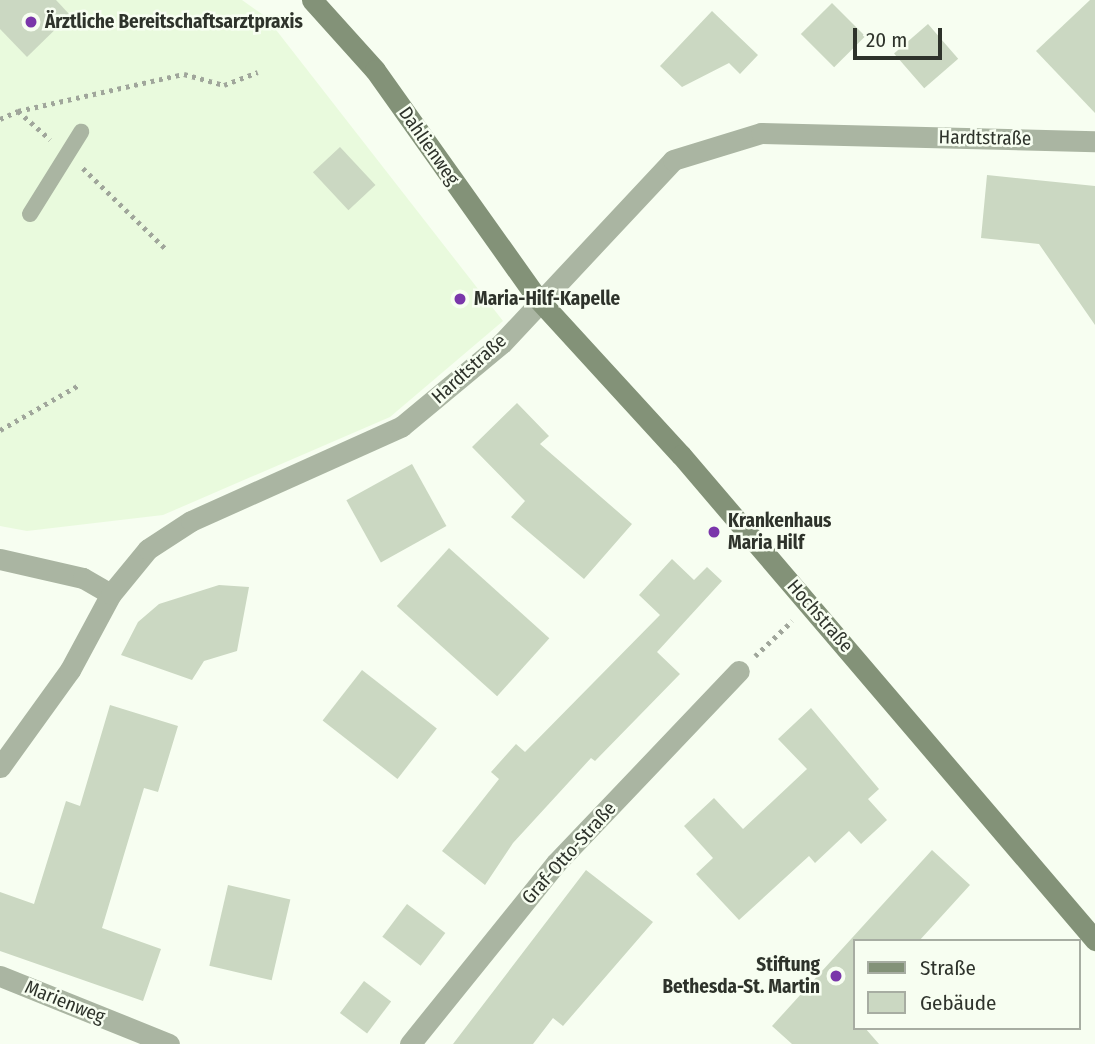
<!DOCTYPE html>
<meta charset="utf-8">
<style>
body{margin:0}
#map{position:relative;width:1095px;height:1044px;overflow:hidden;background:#f7fef1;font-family:"Fira Sans Condensed",sans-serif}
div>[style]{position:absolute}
.built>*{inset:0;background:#e9fadd}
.building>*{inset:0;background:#cbd8c2;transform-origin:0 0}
.path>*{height:4.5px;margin-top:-2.25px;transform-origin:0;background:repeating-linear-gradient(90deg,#a0a69b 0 3.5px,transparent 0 8.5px)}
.lane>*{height:16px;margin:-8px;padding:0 8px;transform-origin:8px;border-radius:8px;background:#aab5a2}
.street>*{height:21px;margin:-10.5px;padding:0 10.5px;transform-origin:10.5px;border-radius:10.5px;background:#aab5a2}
.secondary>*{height:21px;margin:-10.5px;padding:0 10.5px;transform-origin:10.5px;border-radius:10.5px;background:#839278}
.dots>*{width:19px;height:19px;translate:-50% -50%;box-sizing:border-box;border:4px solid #f7fef1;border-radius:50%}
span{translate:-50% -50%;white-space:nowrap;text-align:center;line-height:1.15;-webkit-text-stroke:5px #f7fef1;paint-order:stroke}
.poi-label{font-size:19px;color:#2e332b;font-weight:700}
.left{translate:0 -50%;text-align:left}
.right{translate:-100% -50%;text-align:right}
.street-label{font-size:19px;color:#2e332b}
.legend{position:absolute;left:853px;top:939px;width:228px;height:91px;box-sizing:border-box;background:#f7fef1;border:2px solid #a7ada2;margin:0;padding:9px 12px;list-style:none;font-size:21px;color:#2e332b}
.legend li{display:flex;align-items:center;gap:14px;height:35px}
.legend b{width:35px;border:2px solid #a7ada2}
.scale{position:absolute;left:853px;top:28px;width:89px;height:32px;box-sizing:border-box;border:4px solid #2e332b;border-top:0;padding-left:9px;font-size:21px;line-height:24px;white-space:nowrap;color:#2e332b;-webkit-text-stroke:5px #f7fef1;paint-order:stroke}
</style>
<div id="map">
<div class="built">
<i style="clip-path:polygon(0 0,242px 0,266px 17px,503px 321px,390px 417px,163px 515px,27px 531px,0 526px)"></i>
</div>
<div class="building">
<i style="clip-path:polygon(0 0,56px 0,70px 15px,27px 57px,0 29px)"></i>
<i style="clip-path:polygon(1090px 0,1095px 0,1095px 113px,1036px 51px)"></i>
<i style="left:832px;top:3px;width:47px;height:44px;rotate:45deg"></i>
<i style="clip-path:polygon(712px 11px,758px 55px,740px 74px,729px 63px,682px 87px,660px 66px)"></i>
<i style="left:928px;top:24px;width:46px;height:45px;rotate:49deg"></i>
<i style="left:340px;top:147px;width:52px;height:37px;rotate:47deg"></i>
<i style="clip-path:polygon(987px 175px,1095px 186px,1095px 325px,1039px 244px,981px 238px)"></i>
<i style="clip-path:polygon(517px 403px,549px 436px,540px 444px,632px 524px,584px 579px,511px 517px,525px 501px,472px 447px)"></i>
<i style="left:412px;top:464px;width:71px;height:75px;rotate:61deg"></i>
<i style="left:449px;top:548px;width:135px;height:78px;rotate:42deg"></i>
<i style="clip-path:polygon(672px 559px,694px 580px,707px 567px,722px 581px,657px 652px,680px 674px,595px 761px,591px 758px,513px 843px,485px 885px,442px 851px,499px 779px,491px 772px,516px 744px,525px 752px,660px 615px,639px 595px)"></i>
<i style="clip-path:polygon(219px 585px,249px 587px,237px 651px,204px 661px,192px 680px,121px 655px,138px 622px,159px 604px)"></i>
<i style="left:362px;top:670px;width:95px;height:64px;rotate:38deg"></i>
<i style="clip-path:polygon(110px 705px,178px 726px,158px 792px,144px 788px,102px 928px,161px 949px,143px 1001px,0 951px,0 892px,34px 904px,66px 801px,80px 806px)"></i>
<i style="clip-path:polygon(811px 708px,879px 789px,868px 799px,887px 820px,861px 844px,849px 831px,815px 863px,809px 856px,739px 920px,696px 874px,713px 858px,684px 826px,714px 798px,743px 829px,807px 769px,778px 739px)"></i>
<i style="clip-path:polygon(932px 850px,970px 885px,919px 941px,855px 941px,855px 1028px,865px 1028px,879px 1044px,792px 1044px,772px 1026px)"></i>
<i style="clip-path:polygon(586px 870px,653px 922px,563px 1026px,553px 1018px,533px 1044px,453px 1044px)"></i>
<i style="left:228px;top:885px;width:64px;height:83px;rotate:13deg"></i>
<i style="left:407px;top:904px;width:48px;height:41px;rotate:37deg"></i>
<i style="left:364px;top:981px;width:34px;height:40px;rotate:37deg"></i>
</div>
<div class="path">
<i style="left:18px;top:111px;width:170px;rotate:-12.6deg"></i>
<i style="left:184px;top:74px;width:41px;rotate:15.4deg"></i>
<i style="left:224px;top:85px;width:36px;rotate:-21deg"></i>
<i style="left:0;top:119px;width:20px;rotate:-24deg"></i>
<i style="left:18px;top:111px;width:43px;rotate:41.2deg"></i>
<i style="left:83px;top:168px;width:116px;rotate:44.3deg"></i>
<i style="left:0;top:430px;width:91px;rotate:-29.7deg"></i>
<i style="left:755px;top:656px;width:51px;rotate:-43.4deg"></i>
</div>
<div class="lane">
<i style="left:30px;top:214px;width:97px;rotate:-58.1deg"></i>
</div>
<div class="street">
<i style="left:0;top:559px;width:85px;rotate:12.9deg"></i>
<i style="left:83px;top:578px;width:32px;rotate:30deg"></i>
<i style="left:0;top:767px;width:120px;rotate:-54.2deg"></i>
<i style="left:70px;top:670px;width:86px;rotate:-61.7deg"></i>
<i style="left:111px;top:594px;width:58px;rotate:-50.6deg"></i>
<i style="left:148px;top:549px;width:51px;rotate:-33.1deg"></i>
<i style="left:191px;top:521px;width:231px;rotate:-24.2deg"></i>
<i style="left:402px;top:426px;width:130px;rotate:-39.7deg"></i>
<i style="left:502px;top:343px;width:250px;rotate:-46.9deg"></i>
<i style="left:673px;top:160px;width:92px;rotate:-17.1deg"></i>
<i style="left:761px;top:133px;width:334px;rotate:1.4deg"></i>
<i style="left:0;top:976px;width:182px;rotate:21.9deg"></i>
<i style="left:410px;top:1044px;width:233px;rotate:-51.1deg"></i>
<i style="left:556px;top:863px;width:265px;rotate:-46.4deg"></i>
</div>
<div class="secondary">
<i style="left:312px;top:0;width:94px;rotate:48deg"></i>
<i style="left:375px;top:70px;width:280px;rotate:54.6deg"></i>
<i style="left:537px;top:298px;width:213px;rotate:47.5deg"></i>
<i style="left:681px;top:455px;width:638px;rotate:49.52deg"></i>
</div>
<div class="dots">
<i style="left:31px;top:22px;background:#7a36aa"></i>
<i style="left:460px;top:299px;background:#7a36aa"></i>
<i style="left:714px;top:532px;background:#7a36aa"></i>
<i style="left:836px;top:976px;background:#7a36aa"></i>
</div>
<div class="poi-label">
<span class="left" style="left:45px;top:22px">Ärztliche Bereitschaftsarztpraxis</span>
<span class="left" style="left:474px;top:299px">Maria-Hilf-Kapelle</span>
<span class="left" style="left:728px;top:532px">Krankenhaus<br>Maria Hilf</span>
<span class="right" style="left:820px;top:976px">Stiftung<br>Bethesda-St. Martin</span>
</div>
<div class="street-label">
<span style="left:985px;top:138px;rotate:1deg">Hardtstraße</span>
<span style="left:429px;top:146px;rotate:55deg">Dahlienweg</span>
<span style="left:469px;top:369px;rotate:-42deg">Hardtstraße</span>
<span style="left:820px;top:616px;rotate:49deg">Hochstraße</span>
<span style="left:569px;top:853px;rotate:-48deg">Graf-Otto-Straße</span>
<span style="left:65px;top:1002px;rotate:22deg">Marienweg</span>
</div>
<ul class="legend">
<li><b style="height:9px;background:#839278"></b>Straße</li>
<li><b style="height:19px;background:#cbd8c2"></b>Gebäude</li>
</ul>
<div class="scale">20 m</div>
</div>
